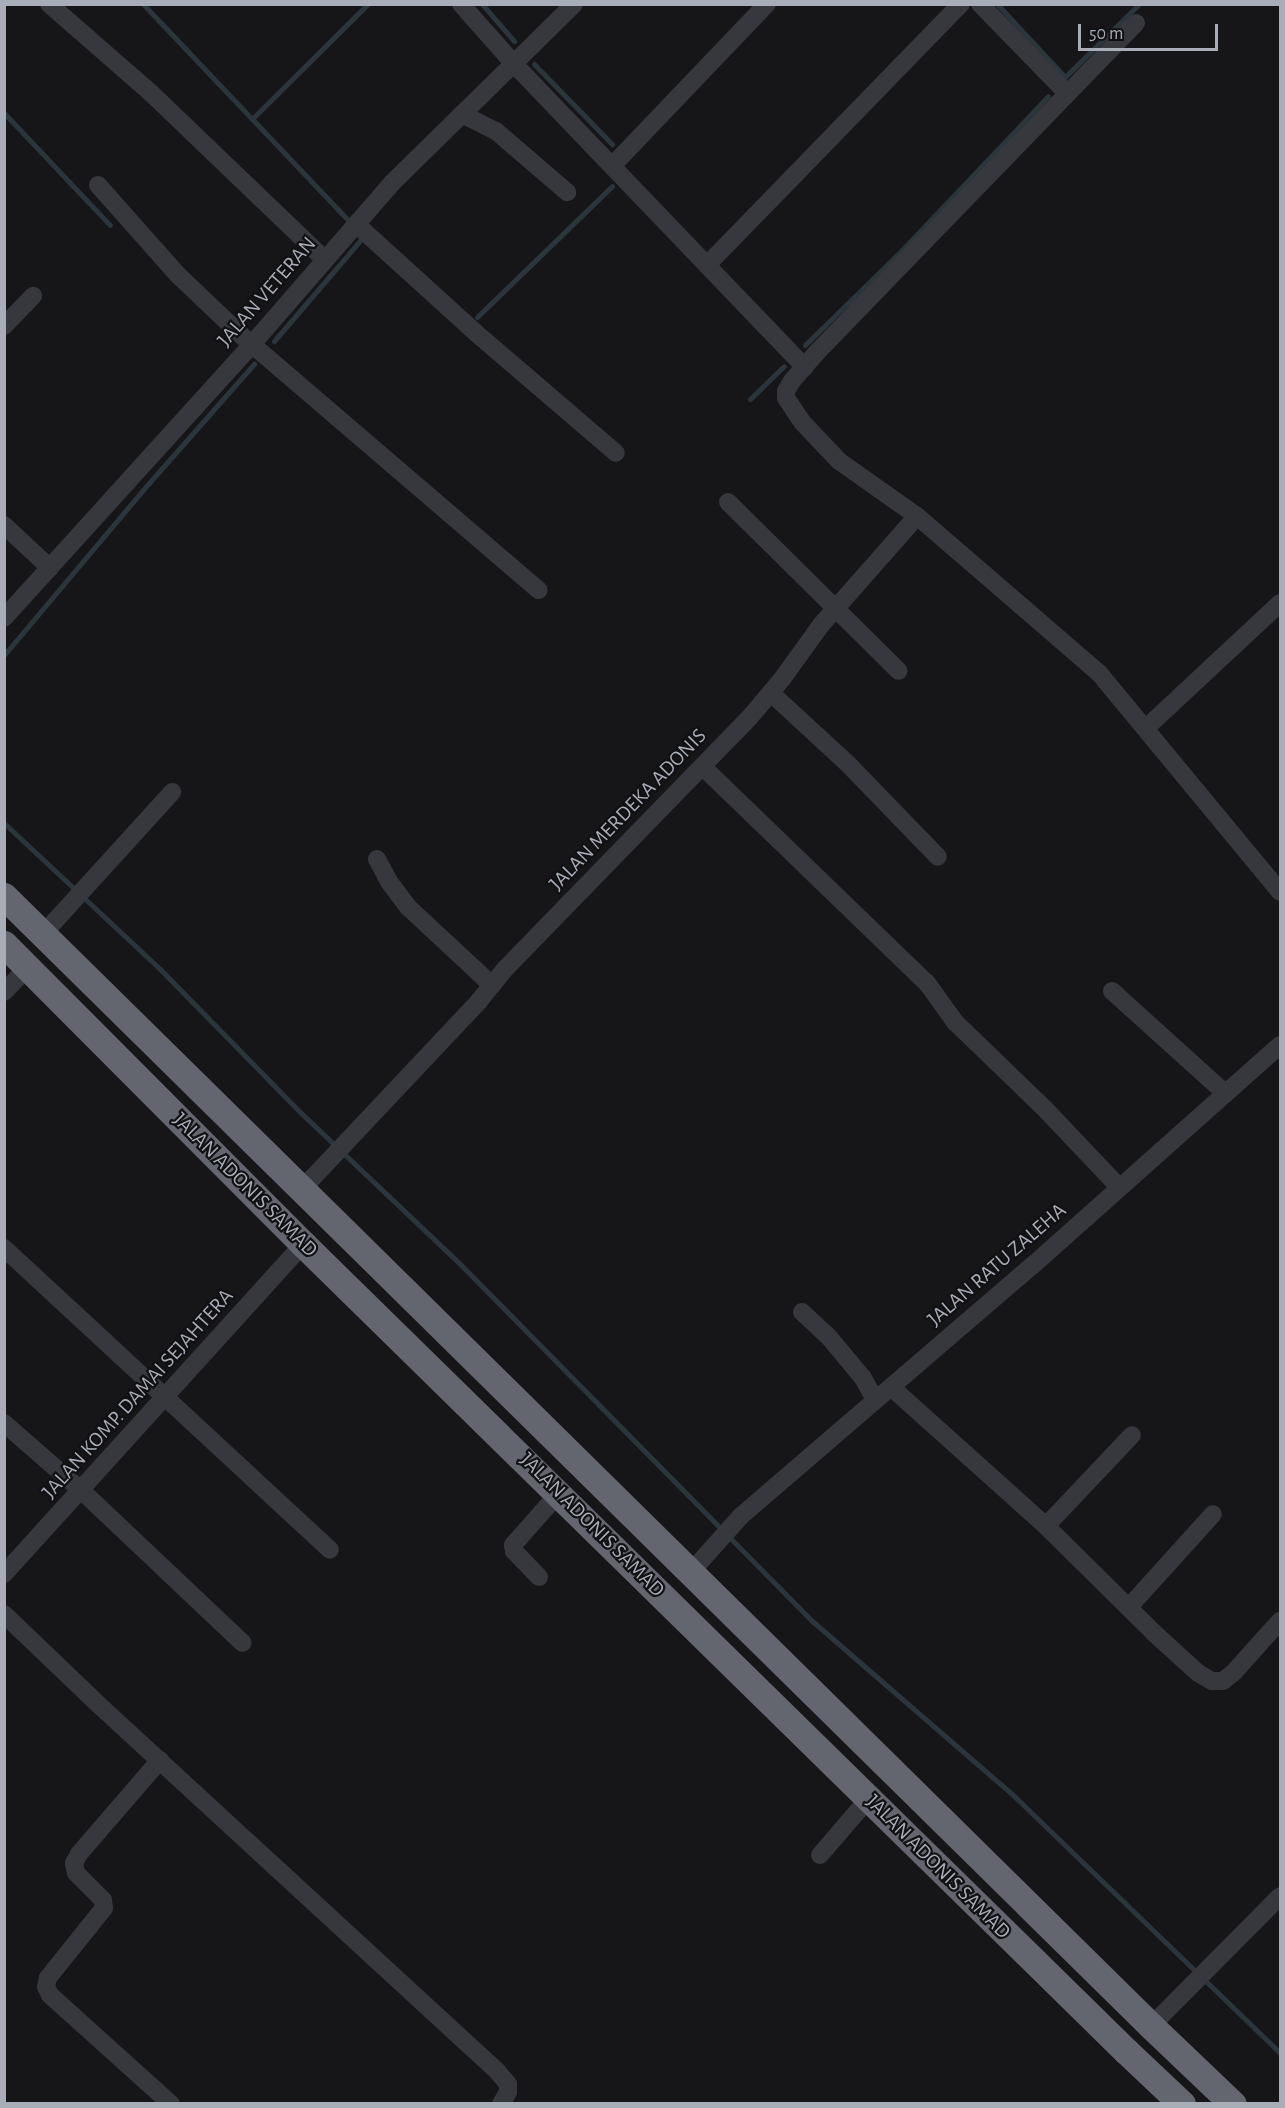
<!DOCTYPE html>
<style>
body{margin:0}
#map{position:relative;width:1285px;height:2108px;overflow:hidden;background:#161618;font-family:"Alegreya Sans",sans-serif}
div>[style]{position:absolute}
.stream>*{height:5px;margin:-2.5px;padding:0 2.5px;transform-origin:2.5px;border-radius:2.5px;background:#2c353c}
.minor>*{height:18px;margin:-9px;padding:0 9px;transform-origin:9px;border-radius:9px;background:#37383d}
.highway>*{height:27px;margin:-13.5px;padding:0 13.5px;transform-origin:13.5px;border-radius:13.5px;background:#63666e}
span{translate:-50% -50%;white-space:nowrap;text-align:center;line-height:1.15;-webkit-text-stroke:4.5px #111113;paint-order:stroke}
.street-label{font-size:21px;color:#a8adb8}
.frame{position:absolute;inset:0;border:6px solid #a8adb8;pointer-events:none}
.scale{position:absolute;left:1078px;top:24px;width:140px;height:27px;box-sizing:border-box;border:3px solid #a8adb8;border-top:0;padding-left:8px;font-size:18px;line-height:21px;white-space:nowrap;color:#a8adb8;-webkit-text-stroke:4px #111113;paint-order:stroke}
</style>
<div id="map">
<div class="stream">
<i style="left:143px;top:4px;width:305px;rotate:46.5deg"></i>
<i style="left:482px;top:4px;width:49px;rotate:49.1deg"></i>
<i style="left:997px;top:4px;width:100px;rotate:47deg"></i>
<i style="left:534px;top:64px;width:112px;rotate:45.7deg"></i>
<i style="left:1064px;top:78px;width:105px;rotate:-44.6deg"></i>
<i style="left:4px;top:113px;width:154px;rotate:46.6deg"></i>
<i style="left:252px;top:119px;width:163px;rotate:-44.8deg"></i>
<i style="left:477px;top:317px;width:188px;rotate:-44.1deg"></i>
<i style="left:274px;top:341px;width:138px;rotate:-49.4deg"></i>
<i style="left:805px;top:345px;width:136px;rotate:-44.4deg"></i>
<i style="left:902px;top:250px;width:212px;rotate:-46.5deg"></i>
<i style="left:750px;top:399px;width:47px;rotate:-44.1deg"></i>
<i style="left:4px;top:655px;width:225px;rotate:-49.9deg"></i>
<i style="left:149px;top:483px;width:159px;rotate:-48.6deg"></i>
<i style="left:4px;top:823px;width:214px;rotate:43.1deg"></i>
<i style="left:160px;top:969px;width:200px;rotate:45.6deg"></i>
<i style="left:300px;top:1112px;width:222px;rotate:43.5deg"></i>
<i style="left:461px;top:1265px;width:499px;rotate:45.4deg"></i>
<i style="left:811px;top:1620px;width:266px;rotate:40.9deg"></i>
<i style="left:1012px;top:1794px;width:373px;rotate:44deg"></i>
</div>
<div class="minor">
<i style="left:49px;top:4px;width:135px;rotate:41.1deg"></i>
<i style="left:151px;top:93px;width:241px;rotate:43.8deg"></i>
<i style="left:461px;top:4px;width:80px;rotate:48.5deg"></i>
<i style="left:514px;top:64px;width:420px;rotate:46.2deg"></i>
<i style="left:980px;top:4px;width:124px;rotate:45.7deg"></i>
<i style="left:1136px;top:23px;width:457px;rotate:134.1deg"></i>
<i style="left:818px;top:351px;width:40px;rotate:131deg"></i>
<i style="left:792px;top:381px;width:12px;rotate:121deg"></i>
<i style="left:786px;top:391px;width:7px;rotate:90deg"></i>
<i style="left:786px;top:398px;width:30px;rotate:56deg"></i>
<i style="left:803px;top:423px;width:52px;rotate:46.5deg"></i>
<i style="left:839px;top:461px;width:95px;rotate:35.2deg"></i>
<i style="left:917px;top:516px;width:240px;rotate:40.8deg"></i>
<i style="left:1099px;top:673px;width:284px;rotate:50.4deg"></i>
<i style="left:462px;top:114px;width:38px;rotate:27deg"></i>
<i style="left:496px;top:131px;width:94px;rotate:40.7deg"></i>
<i style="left:613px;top:165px;width:223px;rotate:-46.3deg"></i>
<i style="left:98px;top:185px;width:120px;rotate:48.4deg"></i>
<i style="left:178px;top:275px;width:87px;rotate:43.6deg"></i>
<i style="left:241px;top:335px;width:392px;rotate:40.6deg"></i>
<i style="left:356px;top:224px;width:162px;rotate:42.2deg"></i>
<i style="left:476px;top:333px;width:184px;rotate:40.6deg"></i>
<i style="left:708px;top:264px;width:363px;rotate:-45.8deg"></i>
<i style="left:4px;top:326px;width:42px;rotate:-46deg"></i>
<i style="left:728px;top:502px;width:240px;rotate:44.7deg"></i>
<i style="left:4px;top:525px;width:63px;rotate:43.1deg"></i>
<i style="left:4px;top:618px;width:371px;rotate:-47.8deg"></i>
<i style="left:253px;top:343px;width:212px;rotate:-49deg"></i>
<i style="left:392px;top:183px;width:255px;rotate:-44.5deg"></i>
<i style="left:771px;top:693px;width:105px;rotate:42.7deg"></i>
<i style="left:848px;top:764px;width:129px;rotate:45.9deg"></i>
<i style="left:1146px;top:728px;width:183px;rotate:-43deg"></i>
<i style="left:703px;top:767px;width:311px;rotate:44deg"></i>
<i style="left:927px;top:983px;width:48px;rotate:54.3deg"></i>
<i style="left:955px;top:1022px;width:127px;rotate:44deg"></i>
<i style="left:1046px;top:1110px;width:106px;rotate:46.5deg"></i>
<i style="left:377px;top:859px;width:27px;rotate:62deg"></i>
<i style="left:390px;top:883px;width:30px;rotate:53deg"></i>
<i style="left:408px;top:907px;width:115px;rotate:42.9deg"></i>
<i style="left:43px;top:934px;width:192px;rotate:-47.7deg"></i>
<i style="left:1112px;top:991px;width:152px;rotate:42.1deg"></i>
<i style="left:4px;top:992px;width:35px;rotate:-46deg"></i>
<i style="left:303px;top:1188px;width:257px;rotate:-46.7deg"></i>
<i style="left:479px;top:1001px;width:41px;rotate:-50.9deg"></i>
<i style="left:505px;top:969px;width:351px;rotate:-45.8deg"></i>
<i style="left:750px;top:717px;width:50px;rotate:-49.9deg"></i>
<i style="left:782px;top:679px;width:67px;rotate:-54.2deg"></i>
<i style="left:821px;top:625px;width:145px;rotate:-48.6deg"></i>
<i style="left:4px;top:1248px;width:444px;rotate:42.8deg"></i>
<i style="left:802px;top:1312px;width:35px;rotate:43deg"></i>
<i style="left:828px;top:1336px;width:55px;rotate:50.2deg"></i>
<i style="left:863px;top:1378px;width:25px;rotate:61deg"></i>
<i style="left:891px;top:1387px;width:208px;rotate:41.9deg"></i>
<i style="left:1046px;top:1526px;width:152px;rotate:44.7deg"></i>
<i style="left:1154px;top:1633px;width:59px;rotate:42.3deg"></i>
<i style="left:1198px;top:1673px;width:16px;rotate:30deg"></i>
<i style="left:1212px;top:1681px;width:11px"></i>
<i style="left:1223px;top:1681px;width:14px;rotate:-39deg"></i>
<i style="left:1234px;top:1672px;width:69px;rotate:-48deg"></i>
<i style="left:4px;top:1423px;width:103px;rotate:41.1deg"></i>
<i style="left:82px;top:1491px;width:221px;rotate:43.4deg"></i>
<i style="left:1046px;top:1526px;width:125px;rotate:-46.6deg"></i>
<i style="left:690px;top:1573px;width:76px;rotate:-48.2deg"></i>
<i style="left:741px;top:1516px;width:384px;rotate:-40.7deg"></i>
<i style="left:1032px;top:1266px;width:332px;rotate:-41.7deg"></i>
<i style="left:4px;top:1574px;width:445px;rotate:-47.8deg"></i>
<i style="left:539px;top:1577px;width:36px;rotate:-134deg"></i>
<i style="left:514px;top:1551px;width:6px;rotate:-99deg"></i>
<i style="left:513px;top:1545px;width:69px;rotate:-48.5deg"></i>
<i style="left:1129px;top:1607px;width:125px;rotate:-47.9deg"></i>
<i style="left:4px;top:1614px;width:132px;rotate:43.8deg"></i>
<i style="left:99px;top:1705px;width:541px;rotate:42.6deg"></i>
<i style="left:497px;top:2071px;width:17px;rotate:50deg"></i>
<i style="left:508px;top:2084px;width:8px;rotate:90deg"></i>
<i style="left:508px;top:2092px;width:14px;rotate:120deg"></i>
<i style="left:160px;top:1760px;width:124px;rotate:130.8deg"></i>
<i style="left:79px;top:1854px;width:10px;rotate:119deg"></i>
<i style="left:74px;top:1863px;width:10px;rotate:79deg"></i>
<i style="left:76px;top:1873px;width:38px;rotate:45deg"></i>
<i style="left:103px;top:1900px;width:8px;rotate:83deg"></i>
<i style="left:104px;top:1908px;width:90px;rotate:128.7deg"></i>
<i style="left:48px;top:1978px;width:9px;rotate:103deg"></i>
<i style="left:46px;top:1987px;width:9px;rotate:63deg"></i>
<i style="left:50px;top:1995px;width:163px;rotate:42deg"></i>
<i style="left:820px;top:1855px;width:75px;rotate:-49.3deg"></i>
<i style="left:1151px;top:2026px;width:183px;rotate:-45.2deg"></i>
</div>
<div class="highway">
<i style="left:4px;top:896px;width:1610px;rotate:44.57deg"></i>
<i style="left:1151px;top:2026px;width:113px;rotate:43.6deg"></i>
<i style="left:4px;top:944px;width:424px;rotate:45.1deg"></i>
<i style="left:303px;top:1244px;width:1153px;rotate:44.44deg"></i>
<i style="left:1126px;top:2051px;width:77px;rotate:43.4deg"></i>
</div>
<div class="street-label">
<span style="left:267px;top:292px;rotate:-49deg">JALAN VETERAN</span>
<span style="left:628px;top:810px;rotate:-46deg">JALAN MERDEKA ADONIS</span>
<span style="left:245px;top:1185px;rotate:45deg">JALAN ADONIS SAMAD</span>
<span style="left:997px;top:1265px;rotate:-41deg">JALAN RATU ZALEHA</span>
<span style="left:138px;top:1394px;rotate:-48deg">JALAN KOMP. DAMAI SEJAHTERA</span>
<span style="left:592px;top:1525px;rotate:45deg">JALAN ADONIS SAMAD</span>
<span style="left:938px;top:1867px;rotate:45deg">JALAN ADONIS SAMAD</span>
</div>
<div class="frame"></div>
<div class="scale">50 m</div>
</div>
